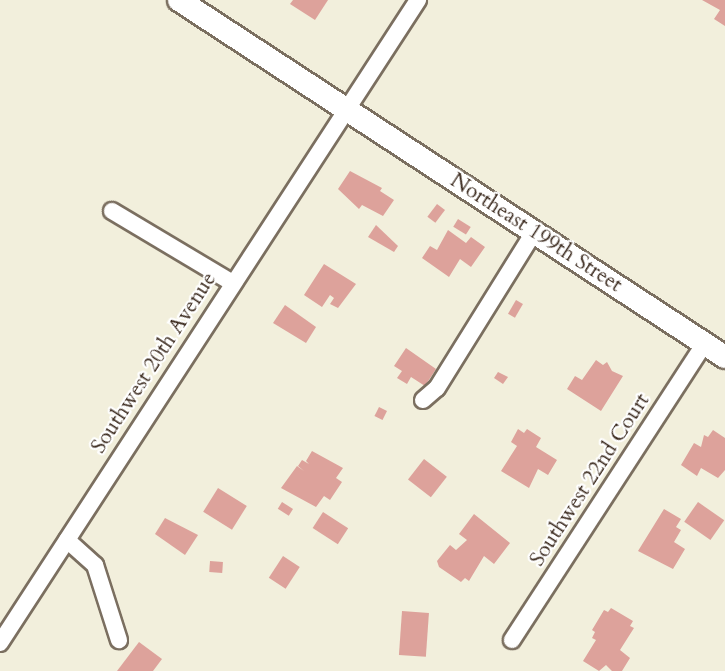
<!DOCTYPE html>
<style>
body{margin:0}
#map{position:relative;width:725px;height:671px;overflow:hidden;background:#f2efdc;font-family:Cardo,serif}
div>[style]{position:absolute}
.building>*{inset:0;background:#dda29b;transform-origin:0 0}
.roads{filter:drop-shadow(2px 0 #7b6f60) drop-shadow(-2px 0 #7b6f60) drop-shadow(0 2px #7b6f60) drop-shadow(0 -2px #7b6f60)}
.minor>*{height:16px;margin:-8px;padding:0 8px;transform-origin:8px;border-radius:8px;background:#fff}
.major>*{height:22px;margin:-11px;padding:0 11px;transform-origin:11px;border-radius:11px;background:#fff}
span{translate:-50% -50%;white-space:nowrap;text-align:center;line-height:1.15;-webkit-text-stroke:4.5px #fff;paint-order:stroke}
.street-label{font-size:21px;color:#3b2a1e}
</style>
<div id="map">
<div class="building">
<i style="clip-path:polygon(293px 0,328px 0,315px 20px,290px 4px)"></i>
<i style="clip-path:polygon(702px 0,725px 0,725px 26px,714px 19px,720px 10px)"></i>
<i style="clip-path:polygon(350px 171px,382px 188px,380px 191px,394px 200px,383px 216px,362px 205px,359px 209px,338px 189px)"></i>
<i style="left:437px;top:204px;width:10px;height:16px;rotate:37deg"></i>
<i style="left:458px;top:219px;width:15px;height:9px;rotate:32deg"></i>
<i style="clip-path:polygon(376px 225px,398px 246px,394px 252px,368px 237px)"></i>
<i style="clip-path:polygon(448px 230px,466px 243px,471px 237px,485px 247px,471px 267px,460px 259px,449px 277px,422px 258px,430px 246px,437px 250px)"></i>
<i style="clip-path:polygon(324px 264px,356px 284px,338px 308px,330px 304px,334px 298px,330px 295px,322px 307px,304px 295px)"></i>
<i style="left:516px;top:300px;width:8px;height:16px;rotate:30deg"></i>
<i style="clip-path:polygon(285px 305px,316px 327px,306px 343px,273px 323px)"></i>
<i style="clip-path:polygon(406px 348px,436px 369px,425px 386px,411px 377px,407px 384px,397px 378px,402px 371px,394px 366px)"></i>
<i style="clip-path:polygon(596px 360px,603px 365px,607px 362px,612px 371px,623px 376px,601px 411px,567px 389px,575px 376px,582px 380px)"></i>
<i style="clip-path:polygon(498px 372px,508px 377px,503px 384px,494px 378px)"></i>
<i style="left:379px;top:407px;width:9px;height:10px;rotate:27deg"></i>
<i style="clip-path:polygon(518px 429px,524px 433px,527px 429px,541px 438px,536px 447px,557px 460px,548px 475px,538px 469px,529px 488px,501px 471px,517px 446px,511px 442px)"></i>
<i style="clip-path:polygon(713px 430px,725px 438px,725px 470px,718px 478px,701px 468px,697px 476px,681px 465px,694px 443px,701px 447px,704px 435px,708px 437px)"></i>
<i style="clip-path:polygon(312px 451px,343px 468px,336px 478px,342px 482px,330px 500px,324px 496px,316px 507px,281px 488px,297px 466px,304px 471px,298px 466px,302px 460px,309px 464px,306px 461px)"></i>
<i style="left:424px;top:459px;width:29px;height:26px;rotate:38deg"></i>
<i style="left:218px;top:488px;width:34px;height:28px;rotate:32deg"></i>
<i style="left:282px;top:502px;width:13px;height:8px;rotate:32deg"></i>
<i style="left:698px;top:502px;width:32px;height:24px;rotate:35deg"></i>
<i style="clip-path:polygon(664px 509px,681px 519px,676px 527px,681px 530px,674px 542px,685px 549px,673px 569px,638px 551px)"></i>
<i style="left:323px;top:512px;width:30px;height:19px;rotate:33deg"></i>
<i style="clip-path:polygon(474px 514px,510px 543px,494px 564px,484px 556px,469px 581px,465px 578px,461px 582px,439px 567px,437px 561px,450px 545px,456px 550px,467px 540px,459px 534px)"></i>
<i style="clip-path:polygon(165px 518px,198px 535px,185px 555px,155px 534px)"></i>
<i style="left:283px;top:556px;width:20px;height:26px;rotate:33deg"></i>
<i style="left:210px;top:561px;width:13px;height:11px;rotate:4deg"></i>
<i style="clip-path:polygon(611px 608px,633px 621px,630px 626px,634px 628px,620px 650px,630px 658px,622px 671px,612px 671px,606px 665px,599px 671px,583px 661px,596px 640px,592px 638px,595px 632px,592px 630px,604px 610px,608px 612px)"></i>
<i style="left:402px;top:611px;width:27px;height:44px;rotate:4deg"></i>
<i style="clip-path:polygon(139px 642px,162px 659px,153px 671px,117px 671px)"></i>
</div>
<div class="roads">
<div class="minor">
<i style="left:112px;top:211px;width:141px;rotate:30.8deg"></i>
<i style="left:423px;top:400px;width:18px;rotate:-41deg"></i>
<i style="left:437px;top:388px;width:184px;rotate:-58.1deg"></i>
<i style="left:67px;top:540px;width:38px;rotate:42deg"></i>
<i style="left:95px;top:565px;width:79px;rotate:72.3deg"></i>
<i style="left:512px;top:640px;width:353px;rotate:-57deg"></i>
<i style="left:0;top:643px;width:767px;rotate:-56.97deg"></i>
</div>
<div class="major">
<i style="left:179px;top:0;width:652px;rotate:33.18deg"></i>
</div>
</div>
<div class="street-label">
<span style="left:536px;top:233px;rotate:33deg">Northeast 199th Street</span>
<span style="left:154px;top:363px;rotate:-57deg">Southwest 20th Avenue</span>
<span style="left:590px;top:480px;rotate:-57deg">Southwest 22nd Court</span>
</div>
</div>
